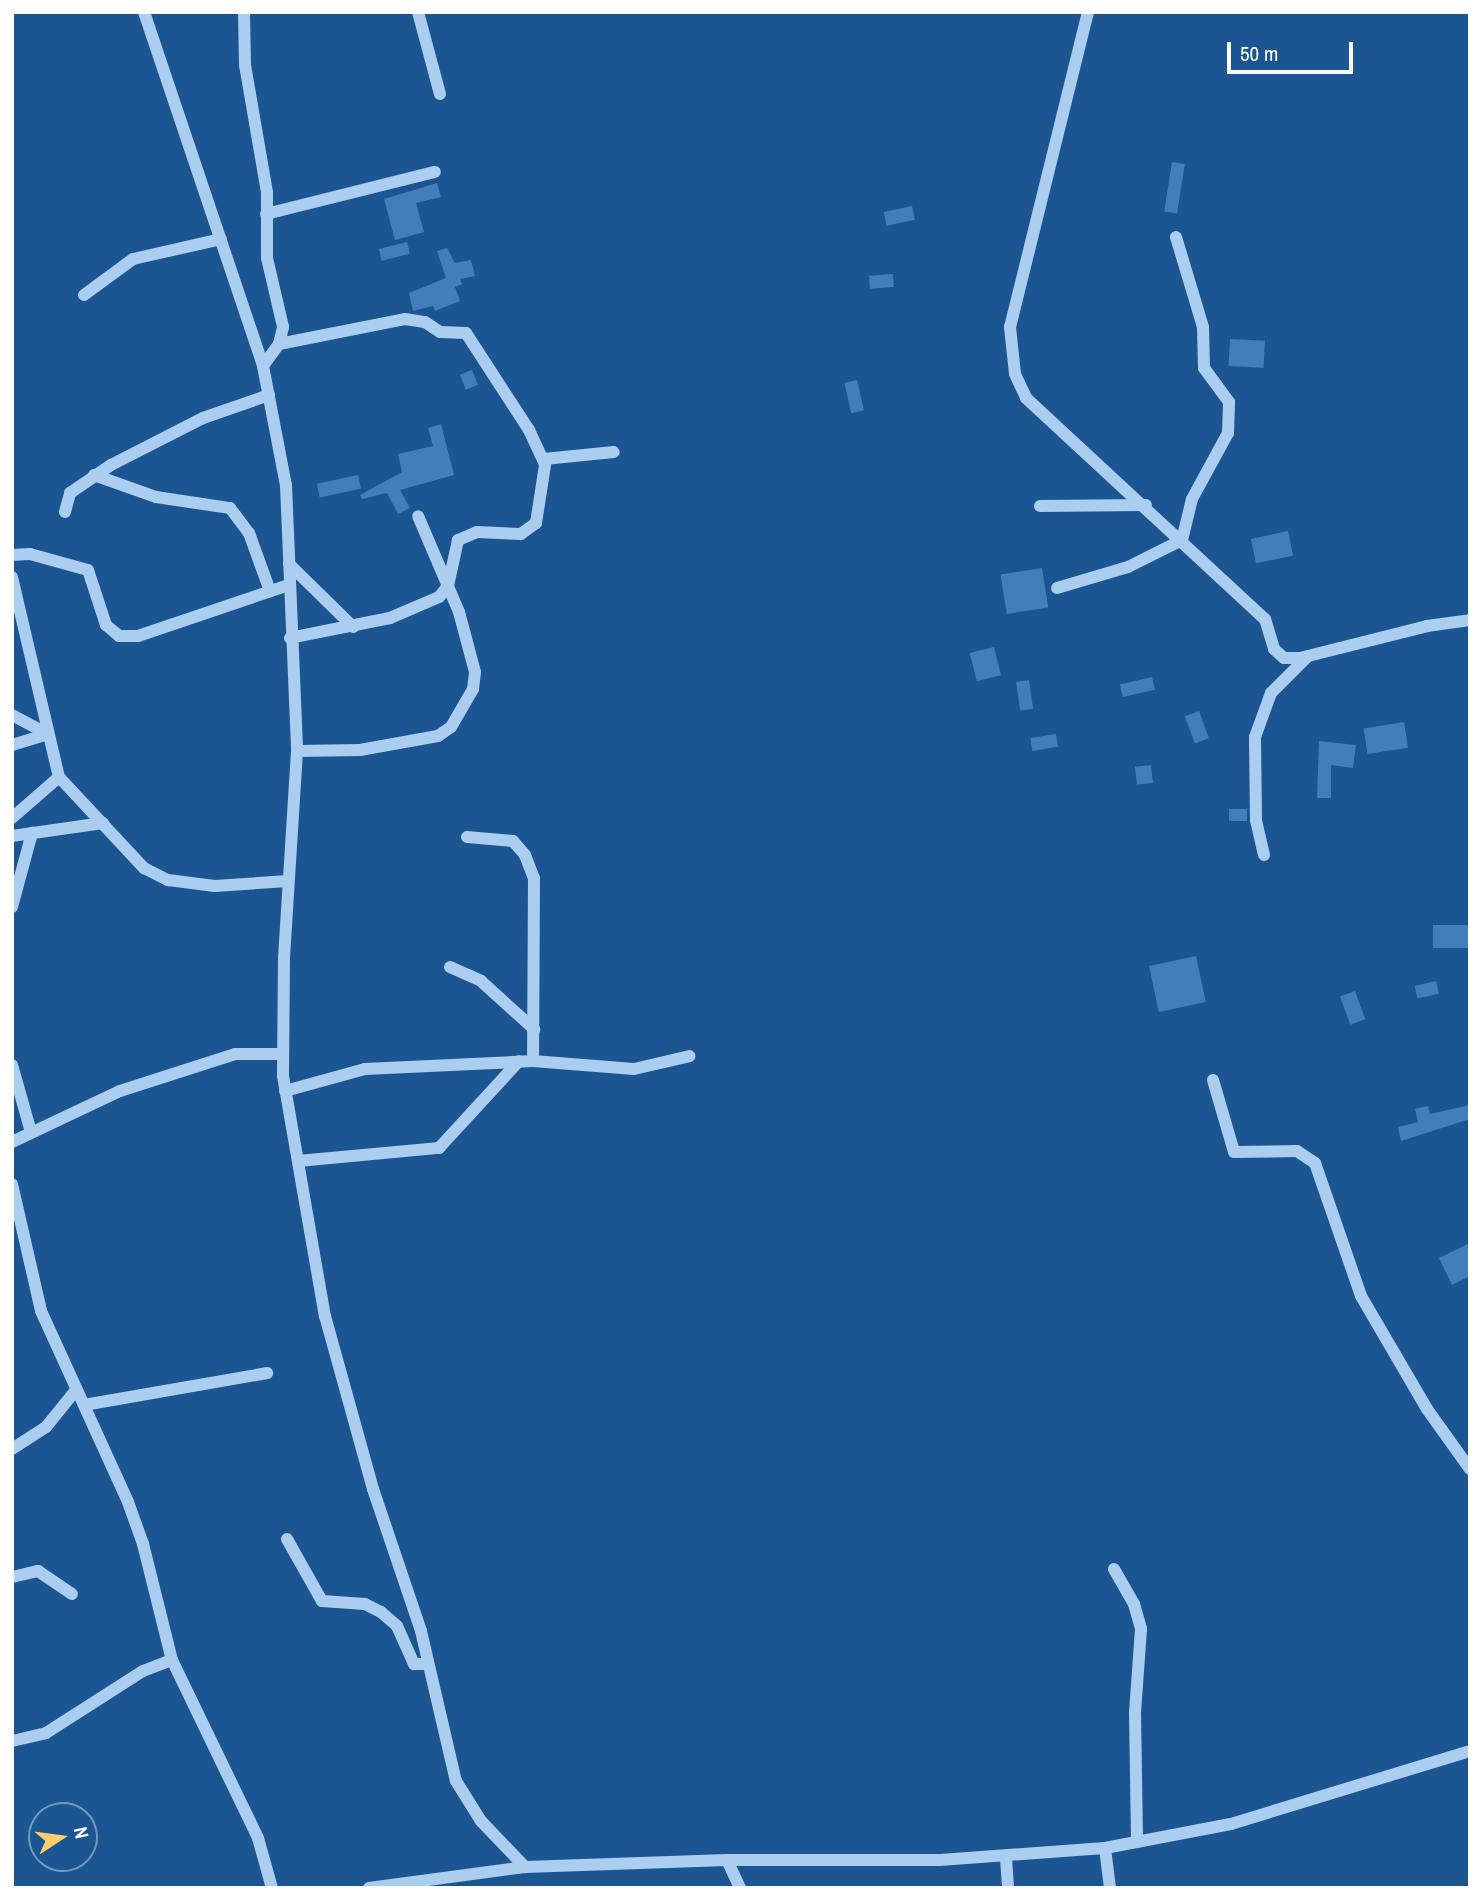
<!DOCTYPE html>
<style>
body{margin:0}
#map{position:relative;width:1482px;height:1900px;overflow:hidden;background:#1b5592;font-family:"Archivo Narrow",sans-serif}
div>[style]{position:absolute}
.building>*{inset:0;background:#447eb9;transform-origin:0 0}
.minor>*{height:12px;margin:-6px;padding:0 6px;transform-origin:6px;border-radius:6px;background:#abcdef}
span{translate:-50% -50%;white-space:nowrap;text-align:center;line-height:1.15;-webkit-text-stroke:6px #1b5592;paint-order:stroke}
.frame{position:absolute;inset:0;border:14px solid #fff;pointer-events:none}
.north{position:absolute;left:28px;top:1802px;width:70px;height:70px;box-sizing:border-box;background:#1b5592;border:2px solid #7699be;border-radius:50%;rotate:77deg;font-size:19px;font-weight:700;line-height:28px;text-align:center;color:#fff}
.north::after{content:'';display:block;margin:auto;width:24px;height:32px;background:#ffcd69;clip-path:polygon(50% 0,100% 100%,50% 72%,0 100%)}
.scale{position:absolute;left:1227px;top:42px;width:126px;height:32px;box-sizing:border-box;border:4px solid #fff;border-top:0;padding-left:9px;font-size:21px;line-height:24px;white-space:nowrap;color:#fff;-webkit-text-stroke:5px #1b5592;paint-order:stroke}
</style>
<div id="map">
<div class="building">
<i style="left:1172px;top:162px;width:13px;height:50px;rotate:9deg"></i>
<i style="clip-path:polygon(437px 183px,441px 197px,416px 203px,424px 232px,395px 240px,384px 199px)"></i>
<i style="left:912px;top:206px;width:14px;height:29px;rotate:78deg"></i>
<i style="left:407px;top:242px;width:12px;height:29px;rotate:76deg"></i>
<i style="clip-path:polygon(447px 248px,455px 263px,471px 260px,475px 276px,460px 279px,462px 284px,455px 287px,460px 301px,435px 311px,433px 306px,413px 311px,409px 293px,446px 278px,437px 251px)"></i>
<i style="left:893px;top:274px;width:13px;height:24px;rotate:86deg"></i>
<i style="left:1230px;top:339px;width:35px;height:27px;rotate:3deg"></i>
<i style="left:472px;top:370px;width:16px;height:13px;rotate:68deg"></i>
<i style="left:857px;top:380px;width:31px;height:13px;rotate:77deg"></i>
<i style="clip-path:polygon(441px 424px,454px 475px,400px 490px,410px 508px,398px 514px,387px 493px,362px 499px,360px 495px,402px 472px,398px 454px,433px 446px,428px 428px)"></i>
<i style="left:358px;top:475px;width:14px;height:42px;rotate:78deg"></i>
<i style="left:1288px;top:531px;width:25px;height:38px;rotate:78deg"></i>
<i style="left:1042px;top:568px;width:40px;height:42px;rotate:81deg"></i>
<i style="left:994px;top:647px;width:29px;height:25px;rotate:76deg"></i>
<i style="left:1152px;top:677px;width:13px;height:33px;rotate:77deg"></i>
<i style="left:1029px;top:680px;width:29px;height:13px;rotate:82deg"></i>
<i style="left:1199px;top:711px;width:29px;height:15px;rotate:70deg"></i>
<i style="left:1404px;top:722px;width:26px;height:41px;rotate:81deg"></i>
<i style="left:1056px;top:734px;width:13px;height:26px;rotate:81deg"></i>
<i style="clip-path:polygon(1319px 741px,1356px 745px,1353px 768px,1331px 765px,1331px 798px,1317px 798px)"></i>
<i style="left:1151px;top:765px;width:18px;height:16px;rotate:84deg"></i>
<i style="left:1229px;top:809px;width:18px;height:12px"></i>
<i style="left:1470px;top:925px;width:23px;height:37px;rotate:90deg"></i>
<i style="left:1196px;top:956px;width:47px;height:48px;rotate:78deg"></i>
<i style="left:1436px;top:981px;width:13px;height:22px;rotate:77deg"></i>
<i style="left:1355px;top:991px;width:30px;height:16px;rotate:70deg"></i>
<i style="clip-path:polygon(1470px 1105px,1470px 1119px,1401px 1141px,1398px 1127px,1418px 1122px,1415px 1109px,1428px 1106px,1430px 1114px)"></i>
<i style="clip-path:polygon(1470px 1243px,1470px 1276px,1452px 1285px,1439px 1258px)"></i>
</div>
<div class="minor">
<i style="left:144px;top:12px;width:373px;rotate:71.4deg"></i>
<i style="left:263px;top:366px;width:121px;rotate:79.1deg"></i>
<i style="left:286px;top:485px;width:266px;rotate:87.6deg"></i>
<i style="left:297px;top:751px;width:207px;rotate:93.6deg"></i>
<i style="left:284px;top:958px;width:118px;rotate:90.5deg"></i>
<i style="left:283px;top:1076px;width:244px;rotate:80.1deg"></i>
<i style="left:325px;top:1316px;width:180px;rotate:74.5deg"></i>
<i style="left:373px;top:1489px;width:150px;rotate:71.3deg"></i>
<i style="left:421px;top:1631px;width:154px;rotate:76.9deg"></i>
<i style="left:456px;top:1781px;width:47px;rotate:58deg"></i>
<i style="left:481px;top:1821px;width:64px;rotate:46.3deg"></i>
<i style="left:244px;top:12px;width:53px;rotate:88.9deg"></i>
<i style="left:245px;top:65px;width:129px;rotate:80.2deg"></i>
<i style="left:267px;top:192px;width:66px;rotate:90deg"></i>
<i style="left:267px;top:258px;width:71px;rotate:76.9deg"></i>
<i style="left:283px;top:327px;width:17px;rotate:103deg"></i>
<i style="left:279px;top:344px;width:27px;rotate:126deg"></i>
<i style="left:418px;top:12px;width:85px;rotate:75deg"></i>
<i style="left:1088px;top:12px;width:325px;rotate:103.9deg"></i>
<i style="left:1010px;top:327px;width:47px;rotate:83.9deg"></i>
<i style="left:1015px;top:374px;width:26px;rotate:65deg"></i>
<i style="left:1026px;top:398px;width:326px;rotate:42.8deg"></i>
<i style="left:1265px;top:619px;width:31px;rotate:73deg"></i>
<i style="left:1274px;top:649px;width:13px;rotate:42deg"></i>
<i style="left:1284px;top:658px;width:16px"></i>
<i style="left:1300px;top:658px;width:131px;rotate:-14.1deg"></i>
<i style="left:1427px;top:626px;width:43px;rotate:-7.9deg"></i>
<i style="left:266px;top:214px;width:174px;rotate:-14deg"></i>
<i style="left:84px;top:295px;width:61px;rotate:-36.3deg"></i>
<i style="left:133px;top:259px;width:90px;rotate:-12.8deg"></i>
<i style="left:279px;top:344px;width:128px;rotate:-11.2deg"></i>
<i style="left:405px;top:319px;width:20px;rotate:9deg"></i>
<i style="left:425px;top:322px;width:18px;rotate:34deg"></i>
<i style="left:440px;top:332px;width:26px;rotate:2deg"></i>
<i style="left:466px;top:333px;width:116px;rotate:57deg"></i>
<i style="left:529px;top:430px;width:38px;rotate:65deg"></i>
<i style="left:545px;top:465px;width:59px;rotate:98.8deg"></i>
<i style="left:536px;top:523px;width:19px;rotate:144deg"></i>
<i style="left:521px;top:534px;width:44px;rotate:-177.4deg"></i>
<i style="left:477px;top:532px;width:21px;rotate:157deg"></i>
<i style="left:458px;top:540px;width:47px;rotate:102.3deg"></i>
<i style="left:448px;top:586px;width:14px;rotate:129deg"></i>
<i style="left:439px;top:597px;width:53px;rotate:156.8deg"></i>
<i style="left:390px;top:618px;width:102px;rotate:168.7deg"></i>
<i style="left:544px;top:459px;width:70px;rotate:-5.7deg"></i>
<i style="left:94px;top:475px;width:66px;rotate:19.5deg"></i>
<i style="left:156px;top:497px;width:75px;rotate:8.5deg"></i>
<i style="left:230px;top:508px;width:31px;rotate:53deg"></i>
<i style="left:249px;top:533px;width:62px;rotate:70.1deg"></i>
<i style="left:1040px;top:506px;width:106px;rotate:-0.5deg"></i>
<i style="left:65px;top:512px;width:20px;rotate:-75deg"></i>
<i style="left:70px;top:493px;width:50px;rotate:-34.3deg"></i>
<i style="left:111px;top:465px;width:103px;rotate:-27.1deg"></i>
<i style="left:203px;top:418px;width:70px;rotate:-19.2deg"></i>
<i style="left:12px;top:555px;width:18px;rotate:-3deg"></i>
<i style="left:30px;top:554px;width:60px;rotate:15.4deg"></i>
<i style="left:88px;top:570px;width:58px;rotate:71.9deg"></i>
<i style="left:106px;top:625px;width:17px;rotate:40deg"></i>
<i style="left:119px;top:636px;width:19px"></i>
<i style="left:138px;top:636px;width:159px;rotate:-18.7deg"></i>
<i style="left:289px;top:564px;width:90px;rotate:44.5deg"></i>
<i style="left:12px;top:577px;width:205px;rotate:76.8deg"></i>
<i style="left:59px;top:777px;width:125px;rotate:47deg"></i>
<i style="left:144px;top:868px;width:27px;rotate:27deg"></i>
<i style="left:168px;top:880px;width:47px;rotate:7.3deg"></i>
<i style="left:215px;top:886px;width:73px;rotate:-3.9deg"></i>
<i style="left:1057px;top:588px;width:74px;rotate:-16.5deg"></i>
<i style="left:1128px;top:567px;width:60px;rotate:-26.6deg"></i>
<i style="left:1182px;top:540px;width:42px;rotate:-76.3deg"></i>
<i style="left:1192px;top:499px;width:75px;rotate:-61.4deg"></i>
<i style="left:1228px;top:433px;width:31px;rotate:-88deg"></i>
<i style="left:1229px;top:402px;width:42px;rotate:-126.3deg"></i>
<i style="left:1204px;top:368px;width:41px;rotate:-91.4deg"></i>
<i style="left:1203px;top:327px;width:94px;rotate:-106.7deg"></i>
<i style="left:12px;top:715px;width:40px;rotate:28deg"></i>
<i style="left:12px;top:745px;width:37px;rotate:-17deg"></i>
<i style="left:297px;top:751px;width:63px;rotate:-0.9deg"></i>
<i style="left:360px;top:750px;width:79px;rotate:-10.2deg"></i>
<i style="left:438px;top:736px;width:16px;rotate:-35deg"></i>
<i style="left:451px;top:727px;width:44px;rotate:-59.9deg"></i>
<i style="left:473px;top:689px;width:17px;rotate:-83deg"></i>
<i style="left:475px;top:672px;width:62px;rotate:-104.9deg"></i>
<i style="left:459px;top:612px;width:104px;rotate:-113.1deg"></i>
<i style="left:12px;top:818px;width:62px;rotate:-41.1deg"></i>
<i style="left:12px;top:836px;width:92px;rotate:-8.1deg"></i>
<i style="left:467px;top:837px;width:46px;rotate:5deg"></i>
<i style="left:513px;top:841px;width:18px;rotate:49deg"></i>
<i style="left:525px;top:855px;width:25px;rotate:69deg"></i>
<i style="left:534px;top:878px;width:183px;rotate:90.3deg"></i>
<i style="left:1264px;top:855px;width:35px;rotate:-103deg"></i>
<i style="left:1256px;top:821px;width:84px;rotate:-90.7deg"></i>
<i style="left:1255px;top:737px;width:47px;rotate:-70deg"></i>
<i style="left:1271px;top:693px;width:51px;rotate:-45deg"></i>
<i style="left:12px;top:907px;width:77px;rotate:-74.9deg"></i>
<i style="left:450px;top:967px;width:34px;rotate:24deg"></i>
<i style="left:481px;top:981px;width:72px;rotate:42.2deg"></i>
<i style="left:12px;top:1065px;width:70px;rotate:74.2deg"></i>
<i style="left:1213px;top:1080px;width:75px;rotate:73.7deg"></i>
<i style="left:1234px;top:1152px;width:63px;rotate:-0.9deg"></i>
<i style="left:1297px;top:1151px;width:22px;rotate:34deg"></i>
<i style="left:1315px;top:1163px;width:141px;rotate:70.9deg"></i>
<i style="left:1361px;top:1296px;width:131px;rotate:59.7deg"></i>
<i style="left:1427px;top:1409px;width:74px;rotate:54.4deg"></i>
<i style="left:285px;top:1091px;width:83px;rotate:-15.4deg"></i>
<i style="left:365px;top:1069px;width:168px;rotate:-2.7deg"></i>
<i style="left:533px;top:1061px;width:101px;rotate:4.5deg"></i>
<i style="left:634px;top:1069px;width:57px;rotate:-13.1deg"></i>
<i style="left:12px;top:1142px;width:119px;rotate:-25.3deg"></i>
<i style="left:120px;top:1091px;width:121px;rotate:-17.8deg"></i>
<i style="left:235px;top:1054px;width:47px"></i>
<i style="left:298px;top:1161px;width:142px;rotate:-5.3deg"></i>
<i style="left:439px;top:1148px;width:118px;rotate:-47.4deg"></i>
<i style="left:12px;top:1184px;width:130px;rotate:77.1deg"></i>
<i style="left:41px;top:1311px;width:210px;rotate:65.5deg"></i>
<i style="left:128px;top:1502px;width:45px;rotate:70.3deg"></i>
<i style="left:143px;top:1544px;width:120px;rotate:76deg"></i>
<i style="left:172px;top:1660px;width:198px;rotate:64.2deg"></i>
<i style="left:258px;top:1838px;width:52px;rotate:74.4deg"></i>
<i style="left:84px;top:1405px;width:186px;rotate:-9.9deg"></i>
<i style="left:12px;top:1449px;width:40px;rotate:-32.9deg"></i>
<i style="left:46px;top:1427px;width:48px;rotate:-51deg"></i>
<i style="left:287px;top:1539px;width:71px;rotate:60.6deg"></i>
<i style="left:322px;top:1601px;width:43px;rotate:4deg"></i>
<i style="left:365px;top:1604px;width:18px;rotate:27deg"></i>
<i style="left:381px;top:1612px;width:21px;rotate:41deg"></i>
<i style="left:397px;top:1626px;width:42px;rotate:65.9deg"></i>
<i style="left:414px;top:1664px;width:13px"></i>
<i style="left:1114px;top:1569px;width:40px;rotate:60.3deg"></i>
<i style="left:1134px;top:1604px;width:26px;rotate:74deg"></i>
<i style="left:1141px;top:1629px;width:83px;rotate:94.1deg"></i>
<i style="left:1135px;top:1712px;width:130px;rotate:89.1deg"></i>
<i style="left:12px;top:1577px;width:27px;rotate:-13deg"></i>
<i style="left:38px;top:1571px;width:41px;rotate:34.1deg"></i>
<i style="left:12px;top:1741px;width:35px;rotate:-13deg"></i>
<i style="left:46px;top:1733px;width:115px;rotate:-32.6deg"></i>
<i style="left:143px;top:1671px;width:31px;rotate:-21deg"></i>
<i style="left:1105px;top:1848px;width:40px;rotate:82.9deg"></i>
<i style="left:1006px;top:1858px;width:30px;rotate:86deg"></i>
<i style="left:727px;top:1860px;width:31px;rotate:65deg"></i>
<i style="left:369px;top:1888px;width:157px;rotate:-7.7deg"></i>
<i style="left:525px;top:1867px;width:202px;rotate:-2deg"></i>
<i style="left:727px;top:1860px;width:213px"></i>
<i style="left:940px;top:1860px;width:165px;rotate:-4.2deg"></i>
<i style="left:1105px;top:1848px;width:128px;rotate:-10.8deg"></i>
<i style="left:1231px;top:1824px;width:250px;rotate:-17deg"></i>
</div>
<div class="frame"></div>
<div class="north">N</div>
<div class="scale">50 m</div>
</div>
